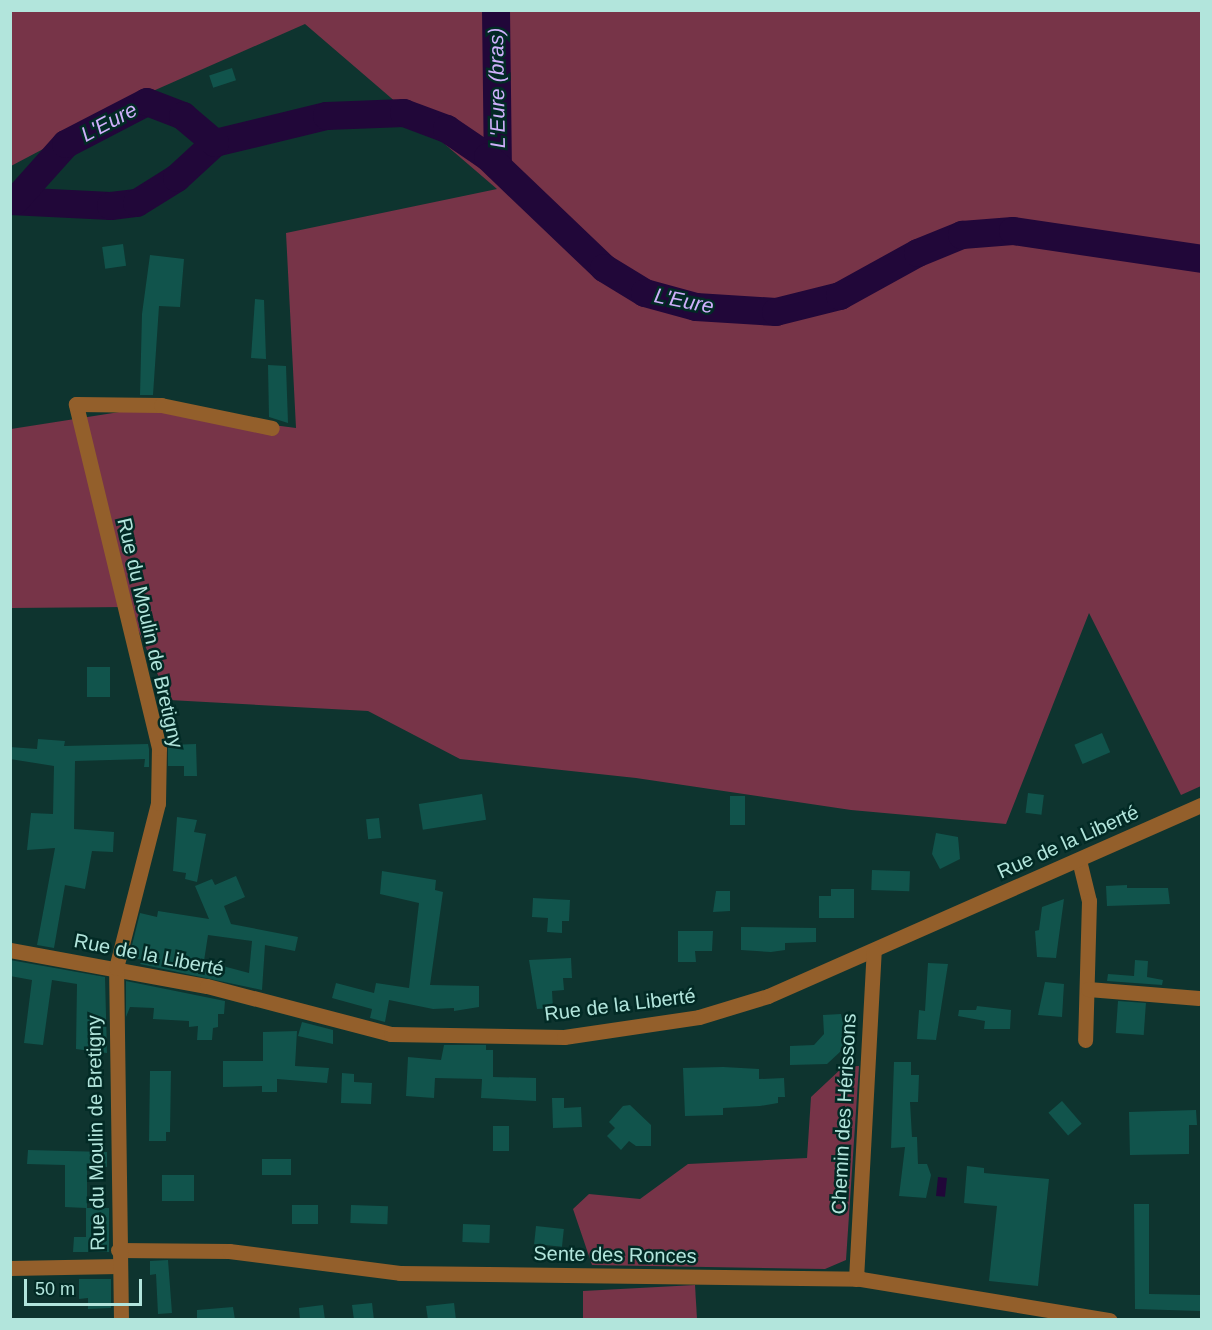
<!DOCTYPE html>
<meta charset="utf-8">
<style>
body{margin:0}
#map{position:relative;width:1212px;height:1330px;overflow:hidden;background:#0e342f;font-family:Arial,sans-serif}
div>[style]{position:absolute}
.green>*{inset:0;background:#773448}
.water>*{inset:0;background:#210739;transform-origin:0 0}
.river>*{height:28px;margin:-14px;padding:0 14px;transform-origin:14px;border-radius:14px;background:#210739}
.building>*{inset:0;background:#11544c;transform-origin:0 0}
.minor>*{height:15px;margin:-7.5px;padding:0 7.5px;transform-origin:7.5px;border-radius:7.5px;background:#935f2b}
span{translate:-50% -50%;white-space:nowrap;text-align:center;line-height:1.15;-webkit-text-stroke:5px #022a25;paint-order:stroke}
.street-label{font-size:20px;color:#b2e5dc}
.water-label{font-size:21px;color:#cfb0fb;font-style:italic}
.frame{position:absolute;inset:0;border:12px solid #b2e5dc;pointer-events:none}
.scale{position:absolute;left:24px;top:1279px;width:118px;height:27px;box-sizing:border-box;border:3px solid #b2e5dc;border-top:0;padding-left:8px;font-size:18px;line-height:21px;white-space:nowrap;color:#b2e5dc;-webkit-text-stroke:4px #022a25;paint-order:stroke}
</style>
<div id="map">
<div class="green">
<i style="clip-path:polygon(11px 11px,1201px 11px,1201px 786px,1181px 795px,1089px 613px,1006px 824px,851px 810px,636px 778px,460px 759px,368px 711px,169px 700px,128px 607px,11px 608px,11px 429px,145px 408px,296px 428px,286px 233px,497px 189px,305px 24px,153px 91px,11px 166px)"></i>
<i style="clip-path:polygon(859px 1066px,846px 1260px,825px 1269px,592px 1265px,573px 1209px,589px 1194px,640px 1199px,688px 1164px,807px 1158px,811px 1097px,843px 1067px)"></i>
<i style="clip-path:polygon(695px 1285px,697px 1319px,583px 1319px,583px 1291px)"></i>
</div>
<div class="water">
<i style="left:938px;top:1177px;width:9px;height:19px;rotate:6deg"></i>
</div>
<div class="river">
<i style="left:496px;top:10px;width:156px;rotate:89.3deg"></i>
<i style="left:10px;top:201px;width:101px;rotate:2.8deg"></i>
<i style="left:111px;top:206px;width:26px;rotate:-7deg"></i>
<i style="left:137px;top:203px;width:47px;rotate:-32deg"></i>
<i style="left:177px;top:178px;width:52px;rotate:-42.6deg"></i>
<i style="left:215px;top:143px;width:115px;rotate:-13.6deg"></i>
<i style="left:327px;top:116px;width:77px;rotate:-2.2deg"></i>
<i style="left:404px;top:113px;width:46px;rotate:20.4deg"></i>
<i style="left:447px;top:129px;width:50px;rotate:34.3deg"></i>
<i style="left:488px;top:157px;width:161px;rotate:43.7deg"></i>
<i style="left:604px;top:268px;width:48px;rotate:31.4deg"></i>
<i style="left:645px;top:293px;width:53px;rotate:15.4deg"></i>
<i style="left:696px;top:307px;width:80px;rotate:3.6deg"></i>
<i style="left:776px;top:312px;width:66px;rotate:-14deg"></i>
<i style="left:840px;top:296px;width:89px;rotate:-28.9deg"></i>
<i style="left:918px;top:253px;width:48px;rotate:-22.2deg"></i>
<i style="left:962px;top:235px;width:51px;rotate:-4.5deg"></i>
<i style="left:1013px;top:231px;width:191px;rotate:8.4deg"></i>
<i style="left:15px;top:201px;width:76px;rotate:-48.2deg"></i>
<i style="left:66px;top:144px;width:91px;rotate:-27.4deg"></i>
<i style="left:147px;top:102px;width:39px;rotate:21deg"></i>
<i style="left:183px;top:116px;width:42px;rotate:40.2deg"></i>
</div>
<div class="building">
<i style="left:232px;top:68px;width:13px;height:24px;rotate:72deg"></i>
<i style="left:123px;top:244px;width:22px;height:21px;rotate:82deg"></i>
<i style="clip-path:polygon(150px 255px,184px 259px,180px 307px,159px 306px,153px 395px,140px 395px,142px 314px)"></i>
<i style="clip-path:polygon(255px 299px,264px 300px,266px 359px,251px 358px)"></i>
<i style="clip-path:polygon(268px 365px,286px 366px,288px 423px,269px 417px)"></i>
<i style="left:87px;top:667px;width:23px;height:30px"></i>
<i style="left:1102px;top:733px;width:21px;height:30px;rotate:67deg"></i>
<i style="clip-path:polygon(38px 739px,65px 741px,64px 746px,148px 744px,149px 749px,149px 767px,144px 767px,145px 759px,75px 761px,74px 829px,114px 832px,113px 852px,92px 851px,85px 889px,65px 885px,54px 948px,37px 945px,55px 848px,27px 850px,31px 813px,53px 814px,54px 766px,10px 759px,10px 747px,37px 749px)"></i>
<i style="clip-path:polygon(196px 744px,197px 776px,184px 776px,184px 766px,168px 766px,168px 745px)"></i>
<i style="left:1028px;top:793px;width:16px;height:20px;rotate:7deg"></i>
<i style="left:482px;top:794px;width:26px;height:64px;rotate:81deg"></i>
<i style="left:730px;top:796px;width:15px;height:29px"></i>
<i style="clip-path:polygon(177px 817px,197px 820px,194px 832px,206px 834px,197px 882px,185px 879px,186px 873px,173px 871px)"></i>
<i style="left:379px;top:818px;width:20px;height:13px;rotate:84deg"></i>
<i style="clip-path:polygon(936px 833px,958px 837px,960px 859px,940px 869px,932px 854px)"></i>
<i style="left:872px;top:870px;width:38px;height:20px;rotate:2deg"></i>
<i style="clip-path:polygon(382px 871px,436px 880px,435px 890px,443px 892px,430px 985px,479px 986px,479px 1007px,454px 1011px,454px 1008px,433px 1009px,389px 1000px,385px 1022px,370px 1018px,372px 1009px,332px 998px,336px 983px,374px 993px,376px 983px,409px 988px,419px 903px,380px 894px)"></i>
<i style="clip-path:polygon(evenodd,236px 876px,245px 897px,224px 906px,231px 924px,298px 937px,295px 951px,265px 945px,262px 990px,140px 964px,143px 960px,129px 957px,140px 913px,157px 917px,158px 911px,209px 919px,195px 886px,212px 879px,215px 885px,236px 876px,208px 935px,252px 941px,249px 973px,204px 961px,208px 935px)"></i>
<i style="clip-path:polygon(1127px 885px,1127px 888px,1168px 888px,1170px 904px,1107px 906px,1106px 886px)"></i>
<i style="clip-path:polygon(831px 889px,854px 889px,854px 918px,819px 918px,819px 896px,831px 896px)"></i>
<i style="clip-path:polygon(716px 891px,730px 891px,730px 911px,713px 912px)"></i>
<i style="clip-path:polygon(533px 898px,570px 900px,569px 921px,562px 921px,562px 933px,547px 932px,548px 918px,532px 917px)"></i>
<i style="clip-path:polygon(1064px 899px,1056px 958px,1037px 957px,1035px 931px,1039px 930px,1042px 907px)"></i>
<i style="clip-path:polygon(741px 927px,816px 928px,816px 942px,785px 943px,785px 950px,771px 952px,741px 950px)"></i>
<i style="clip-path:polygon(678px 931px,713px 931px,712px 951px,695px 951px,696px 962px,678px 962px)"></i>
<i style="clip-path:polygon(571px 958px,572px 978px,563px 978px,564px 990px,552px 991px,553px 1008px,537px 1009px,529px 960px)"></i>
<i style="clip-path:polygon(10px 960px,105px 977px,107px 1053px,76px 1049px,77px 984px,52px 980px,43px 1045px,24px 1043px,32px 980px,10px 976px)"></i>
<i style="clip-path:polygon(1135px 960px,1148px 961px,1147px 977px,1163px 980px,1162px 985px,1107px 981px,1108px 974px,1134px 976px)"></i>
<i style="clip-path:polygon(928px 963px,948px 964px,936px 1040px,917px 1039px,919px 1010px,925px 1011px)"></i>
<i style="clip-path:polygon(126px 981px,225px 1001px,224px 1014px,218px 1014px,218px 1027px,213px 1028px,212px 1040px,197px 1040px,198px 1026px,189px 1027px,189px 1021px,153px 1019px,154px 1008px,130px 1007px,126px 1017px)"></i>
<i style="clip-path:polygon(1045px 982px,1064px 984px,1062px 1017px,1038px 1015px)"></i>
<i style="left:1118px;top:1001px;width:28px;height:32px;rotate:4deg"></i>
<i style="clip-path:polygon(977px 1006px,1011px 1010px,1010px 1029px,984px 1029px,985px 1021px,958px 1016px,959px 1010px,976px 1010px)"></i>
<i style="clip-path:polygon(841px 1014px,847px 1043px,841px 1051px,827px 1064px,790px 1065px,790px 1046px,814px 1045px,824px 1034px,823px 1015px)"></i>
<i style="clip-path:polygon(302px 1022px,333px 1030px,333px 1044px,298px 1036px)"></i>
<i style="clip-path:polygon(297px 1031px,295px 1066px,329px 1068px,327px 1083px,277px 1079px,277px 1092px,262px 1092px,262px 1086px,223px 1087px,223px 1061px,263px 1061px,263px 1032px)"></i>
<i style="clip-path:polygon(444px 1045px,486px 1045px,486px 1050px,493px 1050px,493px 1077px,536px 1078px,536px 1101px,481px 1098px,482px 1079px,435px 1078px,434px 1098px,406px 1096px,408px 1057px,441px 1060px)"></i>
<i style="clip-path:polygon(894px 1062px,911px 1062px,911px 1075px,919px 1075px,918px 1102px,910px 1102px,912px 1137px,917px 1137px,918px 1164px,927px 1164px,931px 1175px,926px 1198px,899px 1196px,905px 1147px,891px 1148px)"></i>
<i style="clip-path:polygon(723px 1067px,759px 1069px,759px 1079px,784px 1078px,785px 1097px,778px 1097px,778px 1103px,760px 1106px,723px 1108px,723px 1115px,685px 1116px,683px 1068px)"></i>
<i style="clip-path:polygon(150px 1071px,171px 1071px,170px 1132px,166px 1132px,166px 1141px,149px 1141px)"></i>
<i style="clip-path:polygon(342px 1073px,354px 1074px,354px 1082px,372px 1083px,371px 1104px,341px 1103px)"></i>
<i style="clip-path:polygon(552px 1098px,564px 1098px,564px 1108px,581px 1107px,582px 1127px,553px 1128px)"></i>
<i style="left:1062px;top:1101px;width:30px;height:18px;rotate:49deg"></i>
<i style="clip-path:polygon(630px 1105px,651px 1125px,651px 1146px,636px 1146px,629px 1141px,621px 1150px,607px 1136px,615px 1128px,609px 1122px,623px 1106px)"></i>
<i style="clip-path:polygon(1196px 1110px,1197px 1125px,1189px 1125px,1189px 1154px,1130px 1155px,1129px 1112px)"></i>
<i style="left:493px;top:1126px;width:16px;height:25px"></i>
<i style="clip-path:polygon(28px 1150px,107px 1152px,107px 1167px,87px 1166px,87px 1208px,109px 1208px,109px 1252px,73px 1252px,74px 1237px,86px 1237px,86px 1208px,65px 1207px,65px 1165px,27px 1164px)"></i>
<i style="left:262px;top:1159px;width:29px;height:16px"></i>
<i style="clip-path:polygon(967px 1166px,984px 1168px,984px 1173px,1049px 1179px,1038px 1286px,989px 1281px,997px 1206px,964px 1203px)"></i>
<i style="left:162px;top:1175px;width:32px;height:26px"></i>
<i style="clip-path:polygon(1134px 1204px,1149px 1204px,1149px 1294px,1202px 1295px,1201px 1311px,1135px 1309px)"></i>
<i style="left:292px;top:1205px;width:26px;height:19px"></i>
<i style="left:351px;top:1205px;width:37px;height:18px;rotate:2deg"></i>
<i style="left:463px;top:1224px;width:27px;height:18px;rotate:2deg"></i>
<i style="left:536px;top:1226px;width:28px;height:18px;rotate:6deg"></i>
<i style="clip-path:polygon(168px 1260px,172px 1313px,158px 1314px,156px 1274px,150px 1275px,150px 1261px)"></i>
<i style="clip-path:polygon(79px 1279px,111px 1279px,111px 1308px,88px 1309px,88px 1298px,79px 1299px)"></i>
<i style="clip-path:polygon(372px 1303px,374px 1320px,354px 1320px,352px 1305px)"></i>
<i style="clip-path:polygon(454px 1303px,456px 1320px,428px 1320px,426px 1306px)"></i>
<i style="clip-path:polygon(323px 1305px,325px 1320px,300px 1320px,299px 1308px)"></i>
<i style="clip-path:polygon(233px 1307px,235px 1320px,197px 1320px,197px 1310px)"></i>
</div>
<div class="minor">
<i style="left:1079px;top:860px;width:42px;rotate:76.3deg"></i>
<i style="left:1089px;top:901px;width:139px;rotate:91.6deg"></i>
<i style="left:10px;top:950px;width:200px;rotate:10.4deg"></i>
<i style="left:207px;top:986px;width:190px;rotate:14.6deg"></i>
<i style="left:391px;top:1034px;width:173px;rotate:1deg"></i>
<i style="left:564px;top:1037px;width:136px;rotate:-8.4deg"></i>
<i style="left:699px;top:1017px;width:72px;rotate:-16.9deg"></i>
<i style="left:768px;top:996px;width:474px;rotate:-23.8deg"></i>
<i style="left:1088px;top:989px;width:111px;rotate:4.6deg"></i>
<i style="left:118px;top:1250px;width:111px;rotate:0.5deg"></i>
<i style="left:229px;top:1251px;width:172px;rotate:7.3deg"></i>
<i style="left:400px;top:1273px;width:461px;rotate:0.7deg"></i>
<i style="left:861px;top:1279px;width:252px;rotate:9.4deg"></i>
<i style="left:10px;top:1268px;width:109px;rotate:-1.1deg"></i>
<i style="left:856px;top:1279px;width:328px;rotate:-86.9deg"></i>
<i style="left:121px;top:1320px;width:352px;rotate:-90.8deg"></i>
<i style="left:116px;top:968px;width:170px;rotate:-75.7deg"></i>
<i style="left:158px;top:803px;width:55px;rotate:-89deg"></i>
<i style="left:159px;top:748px;width:354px;rotate:-103.6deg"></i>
<i style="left:76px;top:404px;width:85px;rotate:0.7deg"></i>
<i style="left:161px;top:405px;width:113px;rotate:11.7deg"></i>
</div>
<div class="street-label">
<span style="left:150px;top:633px;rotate:77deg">Rue du Moulin de Bretigny</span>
<span style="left:1068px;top:842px;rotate:-24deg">Rue de la Liberté</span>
<span style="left:149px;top:955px;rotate:11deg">Rue de la Liberté</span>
<span style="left:620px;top:1005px;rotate:-7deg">Rue de la Liberté</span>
<span style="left:844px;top:1114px;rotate:-87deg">Chemin des Hérissons</span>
<span style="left:96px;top:1133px;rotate:-91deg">Rue du Moulin de Bretigny</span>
<span style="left:615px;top:1255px;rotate:1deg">Sente des Ronces</span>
</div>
<div class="water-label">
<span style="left:497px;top:88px;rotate:-91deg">L'Eure (bras)</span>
<span style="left:109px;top:122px;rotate:-28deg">L'Eure</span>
<span style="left:684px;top:301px;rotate:11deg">L'Eure</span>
</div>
<div class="frame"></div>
<div class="scale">50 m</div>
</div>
